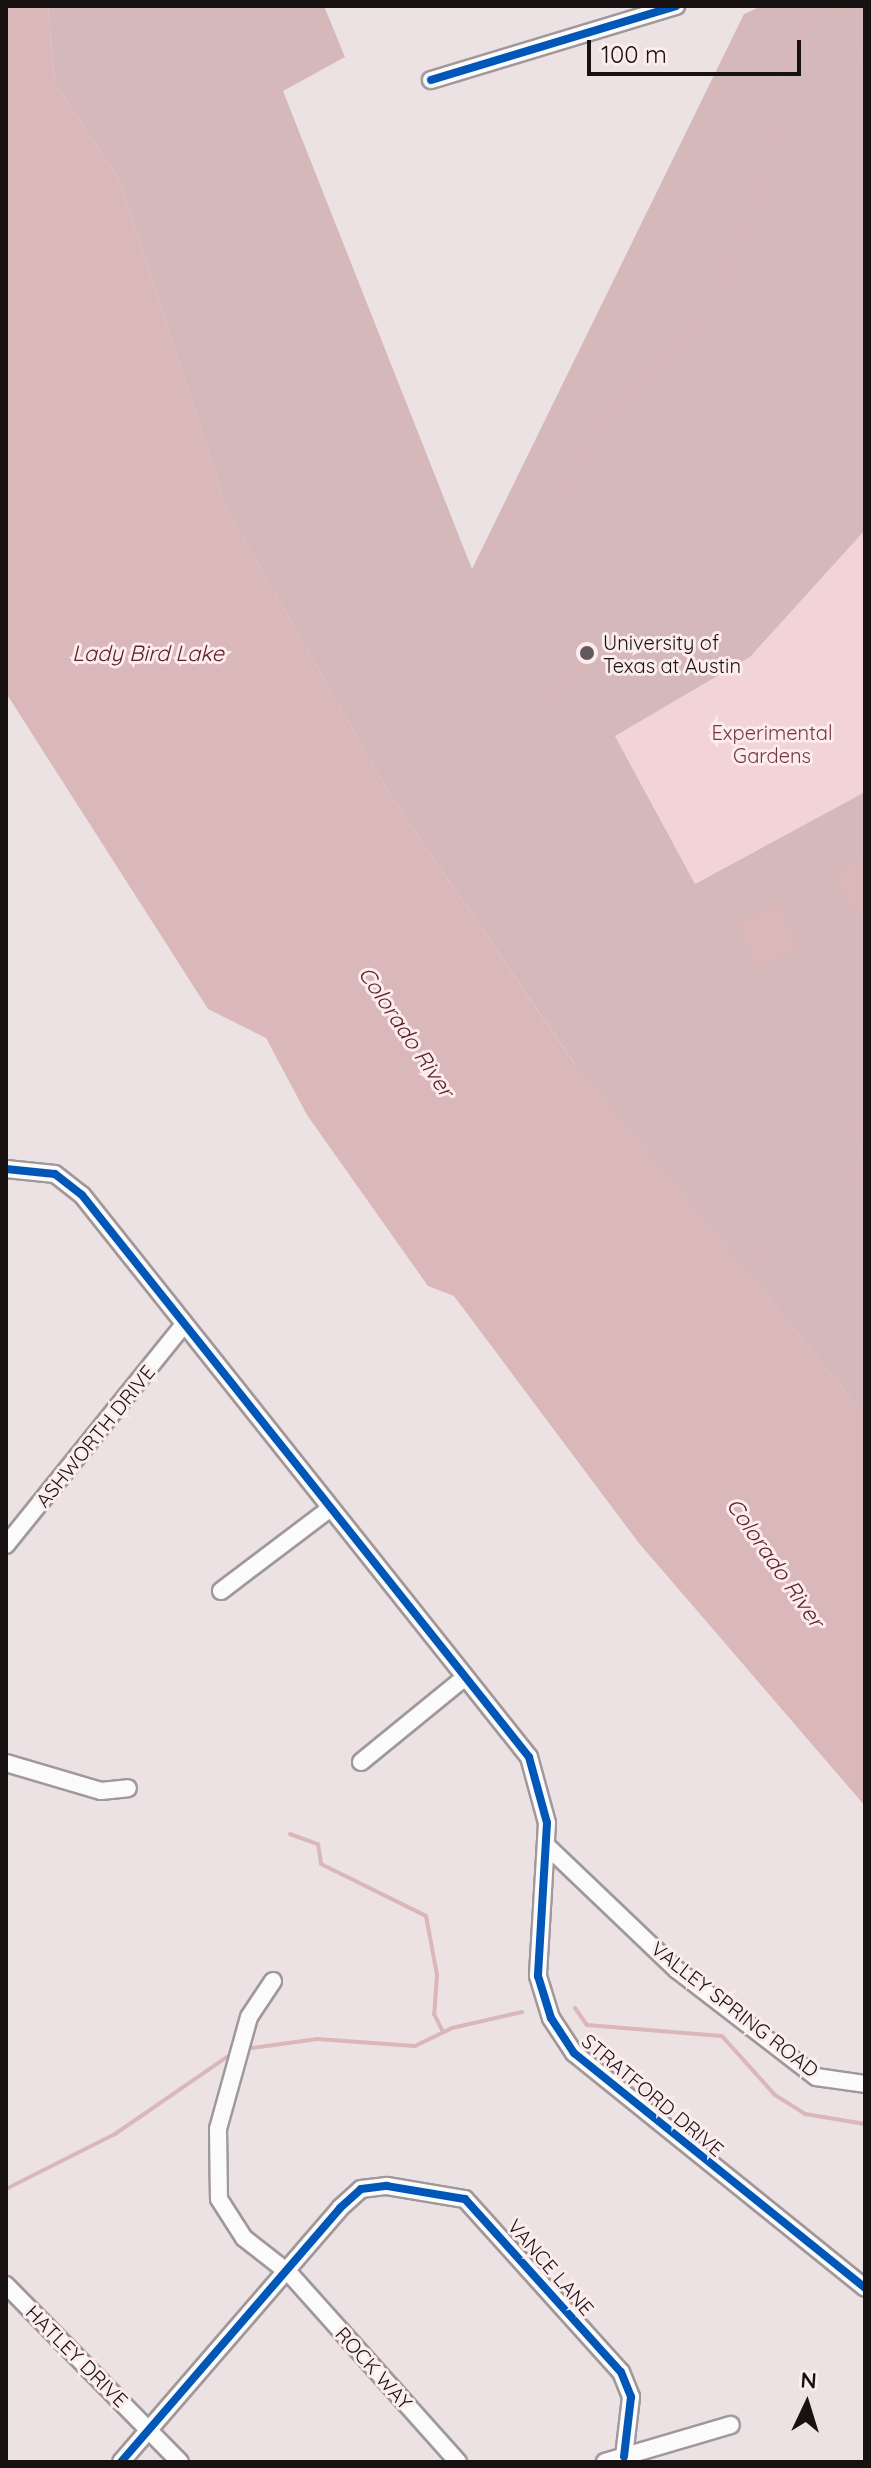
<!DOCTYPE html>
<style>
body{margin:0}
#map{position:relative;width:871px;height:2468px;overflow:hidden;background:#ece2e4;font-family:Quicksand,sans-serif}
div>[style]{position:absolute}
.green>*{inset:0;background:#f3d4d6}
.forest>*{inset:0;background:#d5b8ba}
.water>*{inset:0;background:#dab7b9;transform-origin:0 0}
.stream>*{height:4px;margin:-2px;padding:0 2px;transform-origin:2px;border-radius:2px;background:#dab7b9}
.roads{filter:drop-shadow(2px 0 #a0989a) drop-shadow(-2px 0 #a0989a) drop-shadow(0 2px #a0989a) drop-shadow(0 -2px #a0989a)}
.minor>*{height:16px;margin:-8px;padding:0 8px;transform-origin:8px;border-radius:8px;background:#fcfbfb}
.cycleway>*{height:8px;margin:-4px;padding:0 4px;transform-origin:4px;border-radius:4px;background:#0057b8}
.dots>*{width:22px;height:22px;translate:-50% -50%;box-sizing:border-box;border:4px solid #fceced;border-radius:50%}
span{translate:-50% -50%;white-space:nowrap;text-align:center;line-height:1.15;-webkit-text-stroke:6px #fceced;paint-order:stroke}
.poi-label{font-size:20px;color:#171112}
.left{translate:0 -50%;text-align:left}
.park-label{font-size:20px;color:#74373e}
.street-label{font-size:20px;color:#171112}
.water-label{font-size:22px;color:#5c212a;font-style:italic}
.frame{position:absolute;inset:0;border:8px solid #171112;pointer-events:none}
.north{position:absolute;left:767px;top:2364px;width:80px;height:80px;-webkit-text-stroke:6px #fceced;paint-order:stroke;rotate:4deg;font-size:22px;font-weight:700;line-height:32px;text-align:center;color:#171112}
.north::after{content:'';display:block;margin:auto;width:28px;height:36px;background:#171112;clip-path:polygon(50% 0,100% 100%,50% 72%,0 100%)}
.scale{position:absolute;left:587px;top:40px;width:214px;height:36px;box-sizing:border-box;border:4px solid #171112;border-top:0;padding-left:10px;font-size:24px;line-height:28px;white-space:nowrap;color:#171112;-webkit-text-stroke:6px #fceced;paint-order:stroke}
</style>
<div id="map">
<div class="green">
<i style="clip-path:polygon(865px 530px,865px 792px,695px 884px,615px 736px,750px 657px)"></i>
</div>
<div class="forest">
<i style="clip-path:polygon(48px 6px,324px 6px,345px 57px,283px 91px,472px 569px,744px 14px,762px 6px,865px 6px,865px 530px,750px 657px,615px 736px,695px 884px,865px 792px,865px 1415px,577px 1067px,392px 798px,227px 509px,119px 179px,55px 83px)"></i>
</div>
<div class="water">
<i style="clip-path:polygon(6px 6px,48px 6px,55px 83px,119px 179px,227px 509px,392px 798px,574px 1063px,865px 1415px,865px 1806px,638px 1542px,454px 1296px,428px 1286px,307px 1115px,266px 1038px,208px 1009px,6px 693px)"></i>
<i style="clip-path:polygon(865px 858px,865px 913px,855px 918px,833px 873px)"></i>
<i style="left:779px;top:902px;width:51px;height:49px;rotate:63deg"></i>
</div>
<div class="stream">
<i style="left:840px;top:6px;width:35px;rotate:61deg"></i>
<i style="left:857px;top:37px;width:48px;rotate:80.3deg"></i>
<i style="left:477px;top:926px;width:63px;rotate:-50.8deg"></i>
<i style="left:517px;top:877px;width:179px;rotate:-80deg"></i>
<i style="left:548px;top:701px;width:44px;rotate:-48.7deg"></i>
<i style="left:577px;top:668px;width:15px;rotate:-82deg"></i>
<i style="left:579px;top:653px;width:31px;rotate:-130deg"></i>
<i style="left:559px;top:629px;width:73px;rotate:-81.3deg"></i>
<i style="left:570px;top:557px;width:64px;rotate:-95.4deg"></i>
<i style="left:564px;top:493px;width:85px;rotate:-61.3deg"></i>
<i style="left:605px;top:418px;width:118px;rotate:-43.3deg"></i>
<i style="left:691px;top:337px;width:54px;rotate:-57.2deg"></i>
<i style="left:720px;top:292px;width:97px;rotate:-68.2deg"></i>
<i style="left:756px;top:202px;width:96px;rotate:-74.2deg"></i>
<i style="left:782px;top:110px;width:35px;rotate:-87deg"></i>
<i style="left:784px;top:75px;width:50px;rotate:-69deg"></i>
<i style="left:802px;top:28px;width:29px;rotate:-49deg"></i>
<i style="left:740px;top:1275px;width:157px;rotate:-41.4deg"></i>
<i style="left:858px;top:1171px;width:10px;rotate:-53deg"></i>
<i style="left:864px;top:1163px;width:35px;rotate:-106deg"></i>
<i style="left:854px;top:1129px;width:19px;rotate:-55deg"></i>
<i style="left:290px;top:1834px;width:30px;rotate:20deg"></i>
<i style="left:318px;top:1844px;width:20px;rotate:81deg"></i>
<i style="left:321px;top:1864px;width:117px;rotate:26.3deg"></i>
<i style="left:426px;top:1916px;width:60px;rotate:79.4deg"></i>
<i style="left:437px;top:1975px;width:39px;rotate:94deg"></i>
<i style="left:434px;top:2014px;width:20px;rotate:63deg"></i>
<i style="left:575px;top:2008px;width:21px;rotate:55deg"></i>
<i style="left:587px;top:2025px;width:135px;rotate:4.7deg"></i>
<i style="left:722px;top:2036px;width:79px;rotate:48.1deg"></i>
<i style="left:775px;top:2095px;width:36px;rotate:32deg"></i>
<i style="left:805px;top:2114px;width:61px;rotate:9.5deg"></i>
<i style="left:252px;top:2048px;width:66px;rotate:-7.9deg"></i>
<i style="left:317px;top:2039px;width:98px;rotate:4.1deg"></i>
<i style="left:415px;top:2046px;width:41px;rotate:-25.9deg"></i>
<i style="left:452px;top:2028px;width:72px;rotate:-12.9deg"></i>
<i style="left:6px;top:2189px;width:122px;rotate:-26.8deg"></i>
<i style="left:115px;top:2134px;width:136px;rotate:-34.5deg"></i>
</div>
<div class="roads">
<div class="minor">
<i style="left:431px;top:80px;width:256px;rotate:-16.8deg"></i>
<i style="left:6px;top:1169px;width:49px;rotate:5.8deg"></i>
<i style="left:55px;top:1174px;width:34px;rotate:38deg"></i>
<i style="left:82px;top:1195px;width:718px;rotate:51.5deg"></i>
<i style="left:529px;top:1757px;width:68px;rotate:74.7deg"></i>
<i style="left:547px;top:1823px;width:153px;rotate:93.4deg"></i>
<i style="left:538px;top:1976px;width:44px;rotate:72.8deg"></i>
<i style="left:551px;top:2018px;width:42px;rotate:56.7deg"></i>
<i style="left:574px;top:2053px;width:374px;rotate:38.9deg"></i>
<i style="left:6px;top:1545px;width:282px;rotate:-51.1deg"></i>
<i style="left:221px;top:1591px;width:134px;rotate:-37.1deg"></i>
<i style="left:361px;top:1762px;width:133px;rotate:-39.2deg"></i>
<i style="left:6px;top:1763px;width:99px;rotate:16.4deg"></i>
<i style="left:101px;top:1791px;width:27px;rotate:-6deg"></i>
<i style="left:546px;top:1845px;width:181px;rotate:43.7deg"></i>
<i style="left:677px;top:1970px;width:175px;rotate:37.6deg"></i>
<i style="left:816px;top:2077px;width:49px;rotate:8.1deg"></i>
<i style="left:273px;top:1981px;width:43px;rotate:123.7deg"></i>
<i style="left:249px;top:2017px;width:116px;rotate:105.5deg"></i>
<i style="left:218px;top:2129px;width:70px;rotate:89.2deg"></i>
<i style="left:219px;top:2199px;width:46px;rotate:57.3deg"></i>
<i style="left:244px;top:2238px;width:58px;rotate:38deg"></i>
<i style="left:290px;top:2274px;width:252px;rotate:48.2deg"></i>
<i style="left:6px;top:2285px;width:248px;rotate:45.5deg"></i>
<i style="left:121px;top:2462px;width:335px;rotate:-49.2deg"></i>
<i style="left:340px;top:2208px;width:28px;rotate:-42deg"></i>
<i style="left:361px;top:2189px;width:26px;rotate:-7deg"></i>
<i style="left:387px;top:2186px;width:79px;rotate:9.5deg"></i>
<i style="left:465px;top:2199px;width:233px;rotate:48deg"></i>
<i style="left:621px;top:2372px;width:27px;rotate:68deg"></i>
<i style="left:631px;top:2397px;width:60px;rotate:96.7deg"></i>
<i style="left:605px;top:2462px;width:131px;rotate:-16.4deg"></i>
</div>
</div>
<div class="cycleway">
<i style="left:431px;top:80px;width:256px;rotate:-16.8deg"></i>
<i style="left:6px;top:1169px;width:49px;rotate:5.8deg"></i>
<i style="left:55px;top:1174px;width:34px;rotate:38deg"></i>
<i style="left:82px;top:1195px;width:718px;rotate:51.5deg"></i>
<i style="left:529px;top:1757px;width:68px;rotate:74.7deg"></i>
<i style="left:547px;top:1823px;width:153px;rotate:93.4deg"></i>
<i style="left:538px;top:1976px;width:44px;rotate:72.8deg"></i>
<i style="left:551px;top:2018px;width:42px;rotate:56.7deg"></i>
<i style="left:574px;top:2053px;width:374px;rotate:38.9deg"></i>
<i style="left:121px;top:2462px;width:335px;rotate:-49.2deg"></i>
<i style="left:340px;top:2208px;width:28px;rotate:-42deg"></i>
<i style="left:361px;top:2189px;width:26px;rotate:-7deg"></i>
<i style="left:387px;top:2186px;width:79px;rotate:9.5deg"></i>
<i style="left:465px;top:2199px;width:233px;rotate:48deg"></i>
<i style="left:621px;top:2372px;width:27px;rotate:68deg"></i>
<i style="left:631px;top:2397px;width:60px;rotate:96.7deg"></i>
</div>
<div class="dots">
<i style="left:587px;top:653px;background:#625a5c"></i>
</div>
<div class="poi-label">
<span class="left" style="left:603px;top:654px">University of<br>Texas at Austin</span>
</div>
<div class="park-label">
<span style="left:772px;top:744px">Experimental<br>Gardens</span>
</div>
<div class="street-label">
<span style="left:95px;top:1436px;rotate:-51deg">ASHWORTH DRIVE</span>
<span style="left:735px;top:2009px;rotate:38deg">VALLEY SPRING ROAD</span>
<span style="left:653px;top:2095px;rotate:40deg">STRATFORD DRIVE</span>
<span style="left:551px;top:2267px;rotate:49deg">VANCE LANE</span>
<span style="left:77px;top:2356px;rotate:45deg">HATLEY DRIVE</span>
<span style="left:374px;top:2368px;rotate:48deg">ROCK WAY</span>
</div>
<div class="water-label">
<span style="left:148px;top:654px">Lady Bird Lake</span>
<span style="left:406px;top:1032px;rotate:56deg">Colorado River</span>
<span style="left:775px;top:1563px;rotate:55deg">Colorado River</span>
</div>
<div class="frame"></div>
<div class="north">N</div>
<div class="scale">100 m</div>
</div>
